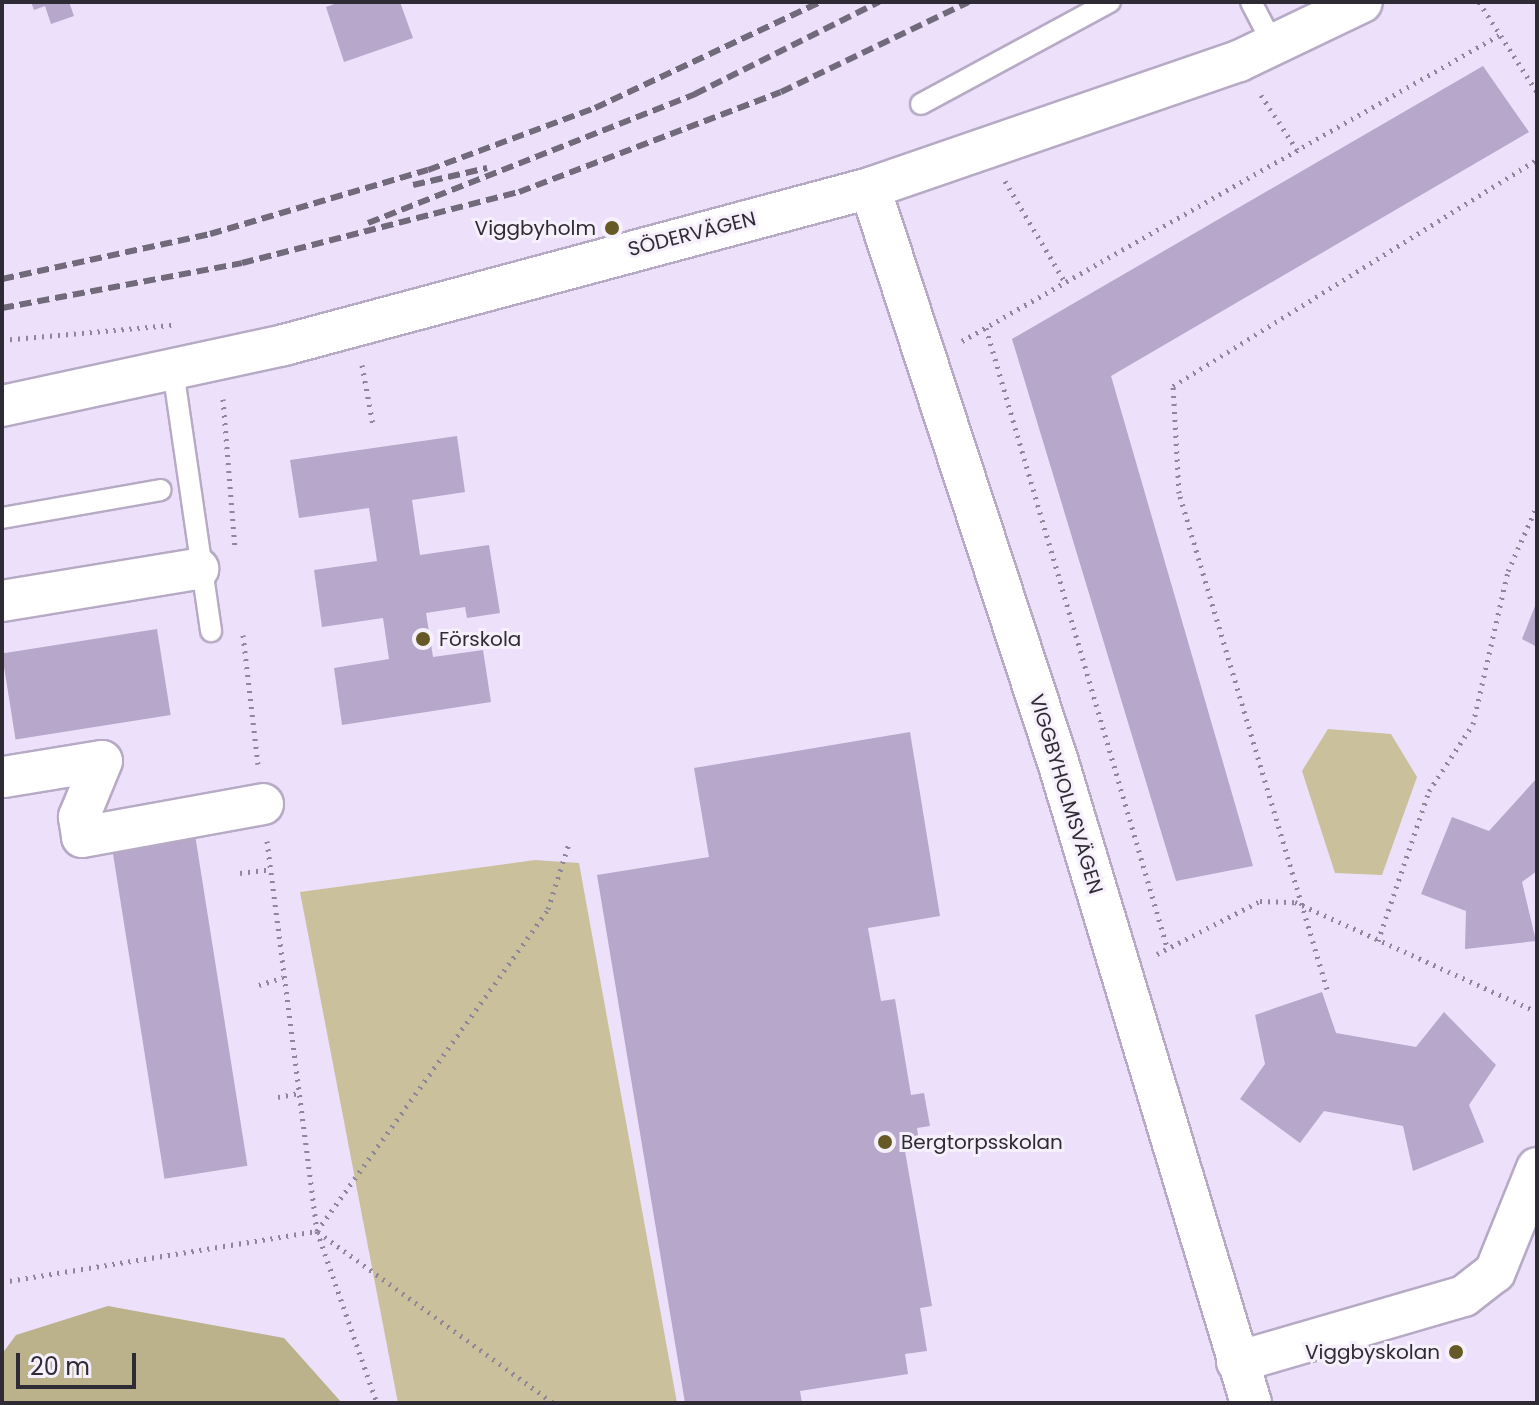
<!DOCTYPE html>
<meta charset="utf-8">
<style>
body{margin:0}
#map{position:relative;width:1539px;height:1405px;overflow:hidden;background:#ece0fb;font-family:Poppins,sans-serif}
div>[style]{position:absolute}
.green>*{inset:0;background:#cac09b}
.forest>*{inset:0;background:#bbb18b}
.building>*{inset:0;background:#b7a7ca;transform-origin:0 0}
.path>*{height:5px;margin-top:-2.5px;transform-origin:0;background:repeating-linear-gradient(90deg,#8e8699 0 2px,transparent 0 8px)}
.roads{filter:drop-shadow(2px 0 #b6aac4) drop-shadow(-2px 0 #b6aac4) drop-shadow(0 2px #b6aac4) drop-shadow(0 -2px #b6aac4)}
.lane>*{height:20px;margin:-10px;padding:0 10px;transform-origin:10px;border-radius:10px;background:#fff}
.street>*{height:40px;margin:-20px;padding:0 20px;transform-origin:20px;border-radius:20px;background:#fff}
.rail>*{height:6px;margin-top:-3px;transform-origin:0;background:repeating-linear-gradient(90deg,#716a7a 0 12px,transparent 0 18px)}
.dots>*{width:22px;height:22px;translate:-50% -50%;box-sizing:border-box;border:4px solid #f5f0fb;border-radius:50%}
span{translate:-50% -50%;white-space:nowrap;text-align:center;line-height:1.15;-webkit-text-stroke:6px #f5f0fb;paint-order:stroke}
.poi-label{font-size:20px;color:#2f2b35}
.right{translate:-100% -50%;text-align:right}
.left{translate:0 -50%;text-align:left}
.street-label{font-size:20px;color:#2f2b35}
.frame{position:absolute;inset:0;border:4px solid #2f2b35;pointer-events:none}
.scale{position:absolute;left:16px;top:1353px;width:120px;height:36px;box-sizing:border-box;border:4px solid #2f2b35;border-top:0;padding-left:10px;font-size:24px;line-height:28px;white-space:nowrap;color:#2f2b35;-webkit-text-stroke:6px #f5f0fb;paint-order:stroke}
</style>
<div id="map">
<div class="green">
<i style="clip-path:polygon(1328px 729px,1391px 734px,1417px 777px,1382px 875px,1335px 873px,1302px 771px)"></i>
<i style="clip-path:polygon(535px 860px,579px 863px,677px 1403px,398px 1403px,300px 892px)"></i>
</div>
<div class="forest">
<i style="clip-path:polygon(108px 1306px,284px 1338px,342px 1403px,2px 1403px,2px 1354px,16px 1335px)"></i>
</div>
<div class="building">
<i style="clip-path:polygon(31px 2px,69px 2px,74px 16px,51px 24px,45px 6px,34px 10px)"></i>
<i style="clip-path:polygon(340px 2px,400px 2px,413px 38px,344px 62px,326px 7px)"></i>
<i style="clip-path:polygon(1483px 66px,1529px 132px,1111px 376px,1253px 866px,1176px 881px,1012px 339px)"></i>
<i style="clip-path:polygon(457px 436px,465px 492px,412px 500px,420px 555px,489px 545px,500px 613px,467px 618px,465px 607px,426px 613px,433px 657px,483px 650px,491px 702px,342px 725px,334px 668px,389px 659px,383px 618px,322px 627px,314px 570px,377px 561px,369px 508px,299px 518px,290px 460px)"></i>
<i style="clip-path:polygon(1537px 601px,1537px 647px,1522px 639px)"></i>
<i style="left:157px;top:629px;width:87px;height:157px;rotate:81deg"></i>
<i style="clip-path:polygon(910px 732px,940px 916px,868px 928px,881px 1001px,895px 999px,911px 1095px,924px 1093px,930px 1126px,917px 1128px,920px 1148px,905px 1151px,932px 1306px,920px 1308px,927px 1351px,905px 1354px,908px 1374px,800px 1391px,802px 1403px,685px 1403px,597px 875px,709px 857px,694px 768px)"></i>
<i style="clip-path:polygon(1537px 778px,1537px 871px,1522px 882px,1536px 941px,1465px 949px,1466px 911px,1421px 894px,1452px 817px,1489px 831px)"></i>
<i style="left:193px;top:822px;width:348px;height:84px;rotate:81deg"></i>
<i style="clip-path:polygon(1322px 992px,1336px 1033px,1416px 1047px,1444px 1012px,1496px 1065px,1469px 1105px,1484px 1142px,1413px 1171px,1403px 1126px,1324px 1111px,1300px 1143px,1240px 1099px,1265px 1064px,1255px 1015px)"></i>
</div>
<div class="path">
<i style="left:1479px;top:2px;width:107px;rotate:57.2deg"></i>
<i style="left:1261px;top:95px;width:69px;rotate:56.8deg"></i>
<i style="left:1005px;top:181px;width:117px;rotate:59.3deg"></i>
<i style="left:986px;top:328px;width:645px;rotate:73.7deg"></i>
<i style="left:2px;top:340px;width:170px;rotate:-5.1deg"></i>
<i style="left:962px;top:341px;width:620px;rotate:-29.66deg"></i>
<i style="left:362px;top:365px;width:61px;rotate:79.6deg"></i>
<i style="left:223px;top:399px;width:150px;rotate:85.4deg"></i>
<i style="left:243px;top:635px;width:130px;rotate:83.4deg"></i>
<i style="left:267px;top:841px;width:393px;rotate:82.7deg"></i>
<i style="left:317px;top:1231px;width:182px;rotate:70.8deg"></i>
<i style="left:240px;top:873px;width:31px;rotate:-7deg"></i>
<i style="left:1378px;top:941px;width:158px;rotate:-71.2deg"></i>
<i style="left:1429px;top:791px;width:80px;rotate:-56.7deg"></i>
<i style="left:1473px;top:724px;width:157px;rotate:-77.1deg"></i>
<i style="left:1508px;top:571px;width:71px;rotate:-66deg"></i>
<i style="left:1157px;top:954px;width:116px;rotate:-27.2deg"></i>
<i style="left:1260px;top:901px;width:35px;rotate:2deg"></i>
<i style="left:1295px;top:902px;width:266px;rotate:24.4deg"></i>
<i style="left:259px;top:985px;width:25px;rotate:-18deg"></i>
<i style="left:1327px;top:989px;width:518px;rotate:-106.61deg"></i>
<i style="left:1179px;top:493px;width:107px;rotate:-93.2deg"></i>
<i style="left:1173px;top:386px;width:429px;rotate:-31.9deg"></i>
<i style="left:278px;top:1097px;width:20px;rotate:-11deg"></i>
<i style="left:318px;top:1232px;width:291px;rotate:36deg"></i>
<i style="left:2px;top:1282px;width:319px;rotate:-9.2deg"></i>
<i style="left:317px;top:1231px;width:396px;rotate:-54.3deg"></i>
<i style="left:548px;top:909px;width:69px;rotate:-72.3deg"></i>
</div>
<div class="roads">
<div class="lane">
<i style="left:1251px;top:2px;width:47px;rotate:62.4deg"></i>
<i style="left:921px;top:104px;width:215px;rotate:-28.4deg"></i>
<i style="left:173px;top:370px;width:264px;rotate:81.7deg"></i>
<i style="left:2px;top:518px;width:161px;rotate:-10deg"></i>
</div>
<div class="street">
<i style="left:870px;top:188px;width:604px;rotate:71.87deg"></i>
<i style="left:1058px;top:762px;width:669px;rotate:73.24deg"></i>
<i style="left:2px;top:406px;width:289px;rotate:-12.2deg"></i>
<i style="left:284px;top:345px;width:607px;rotate:-15deg"></i>
<i style="left:870px;top:188px;width:390px;rotate:-19deg"></i>
<i style="left:1239px;top:61px;width:136px;rotate:-25.6deg"></i>
<i style="left:2px;top:601px;width:199px;rotate:-9.3deg"></i>
<i style="left:4px;top:777px;width:99px;rotate:-9.3deg"></i>
<i style="left:102px;top:761px;width:61px;rotate:112.3deg"></i>
<i style="left:79px;top:817px;width:20px;rotate:81deg"></i>
<i style="left:82px;top:837px;width:184px;rotate:-10.3deg"></i>
<i style="left:1237px;top:1362px;width:236px;rotate:-16.2deg"></i>
<i style="left:1464px;top:1296px;width:39px;rotate:-38deg"></i>
<i style="left:1495px;top:1272px;width:112px;rotate:-68deg"></i>
</div>
</div>
<div class="rail">
<i style="left:413px;top:185px;width:76px;rotate:-12.9deg"></i>
<i style="left:368px;top:223px;width:352px;rotate:-21.5deg"></i>
<i style="left:695px;top:94px;width:206px;rotate:-26.6deg"></i>
<i style="left:2px;top:279px;width:213px;rotate:-12.2deg"></i>
<i style="left:210px;top:234px;width:227px;rotate:-16.4deg"></i>
<i style="left:428px;top:170px;width:178px;rotate:-20.4deg"></i>
<i style="left:595px;top:108px;width:249px;rotate:-25.2deg"></i>
<i style="left:2px;top:308px;width:244px;rotate:-10.6deg"></i>
<i style="left:242px;top:263px;width:286px;rotate:-14.4deg"></i>
<i style="left:519px;top:192px;width:280px;rotate:-20.9deg"></i>
<i style="left:781px;top:92px;width:208px;rotate:-25.6deg"></i>
</div>
<div class="dots">
<i style="left:612px;top:228px;background:#665926"></i>
<i style="left:423px;top:639px;background:#665926"></i>
<i style="left:885px;top:1142px;background:#665926"></i>
<i style="left:1456px;top:1352px;background:#665926"></i>
</div>
<div class="poi-label">
<span class="right" style="left:596px;top:228px">Viggbyholm</span>
<span class="left" style="left:439px;top:639px">Förskola</span>
<span class="left" style="left:901px;top:1142px">Bergtorpsskolan</span>
<span class="right" style="left:1440px;top:1352px">Viggbyskolan</span>
</div>
<div class="street-label">
<span style="left:692px;top:234px;rotate:-14deg">SÖDERVÄGEN</span>
<span style="left:1066px;top:794px;rotate:73deg">VIGGBYHOLMSVÄGEN</span>
</div>
<div class="frame"></div>
<div class="scale">20 m</div>
</div>
